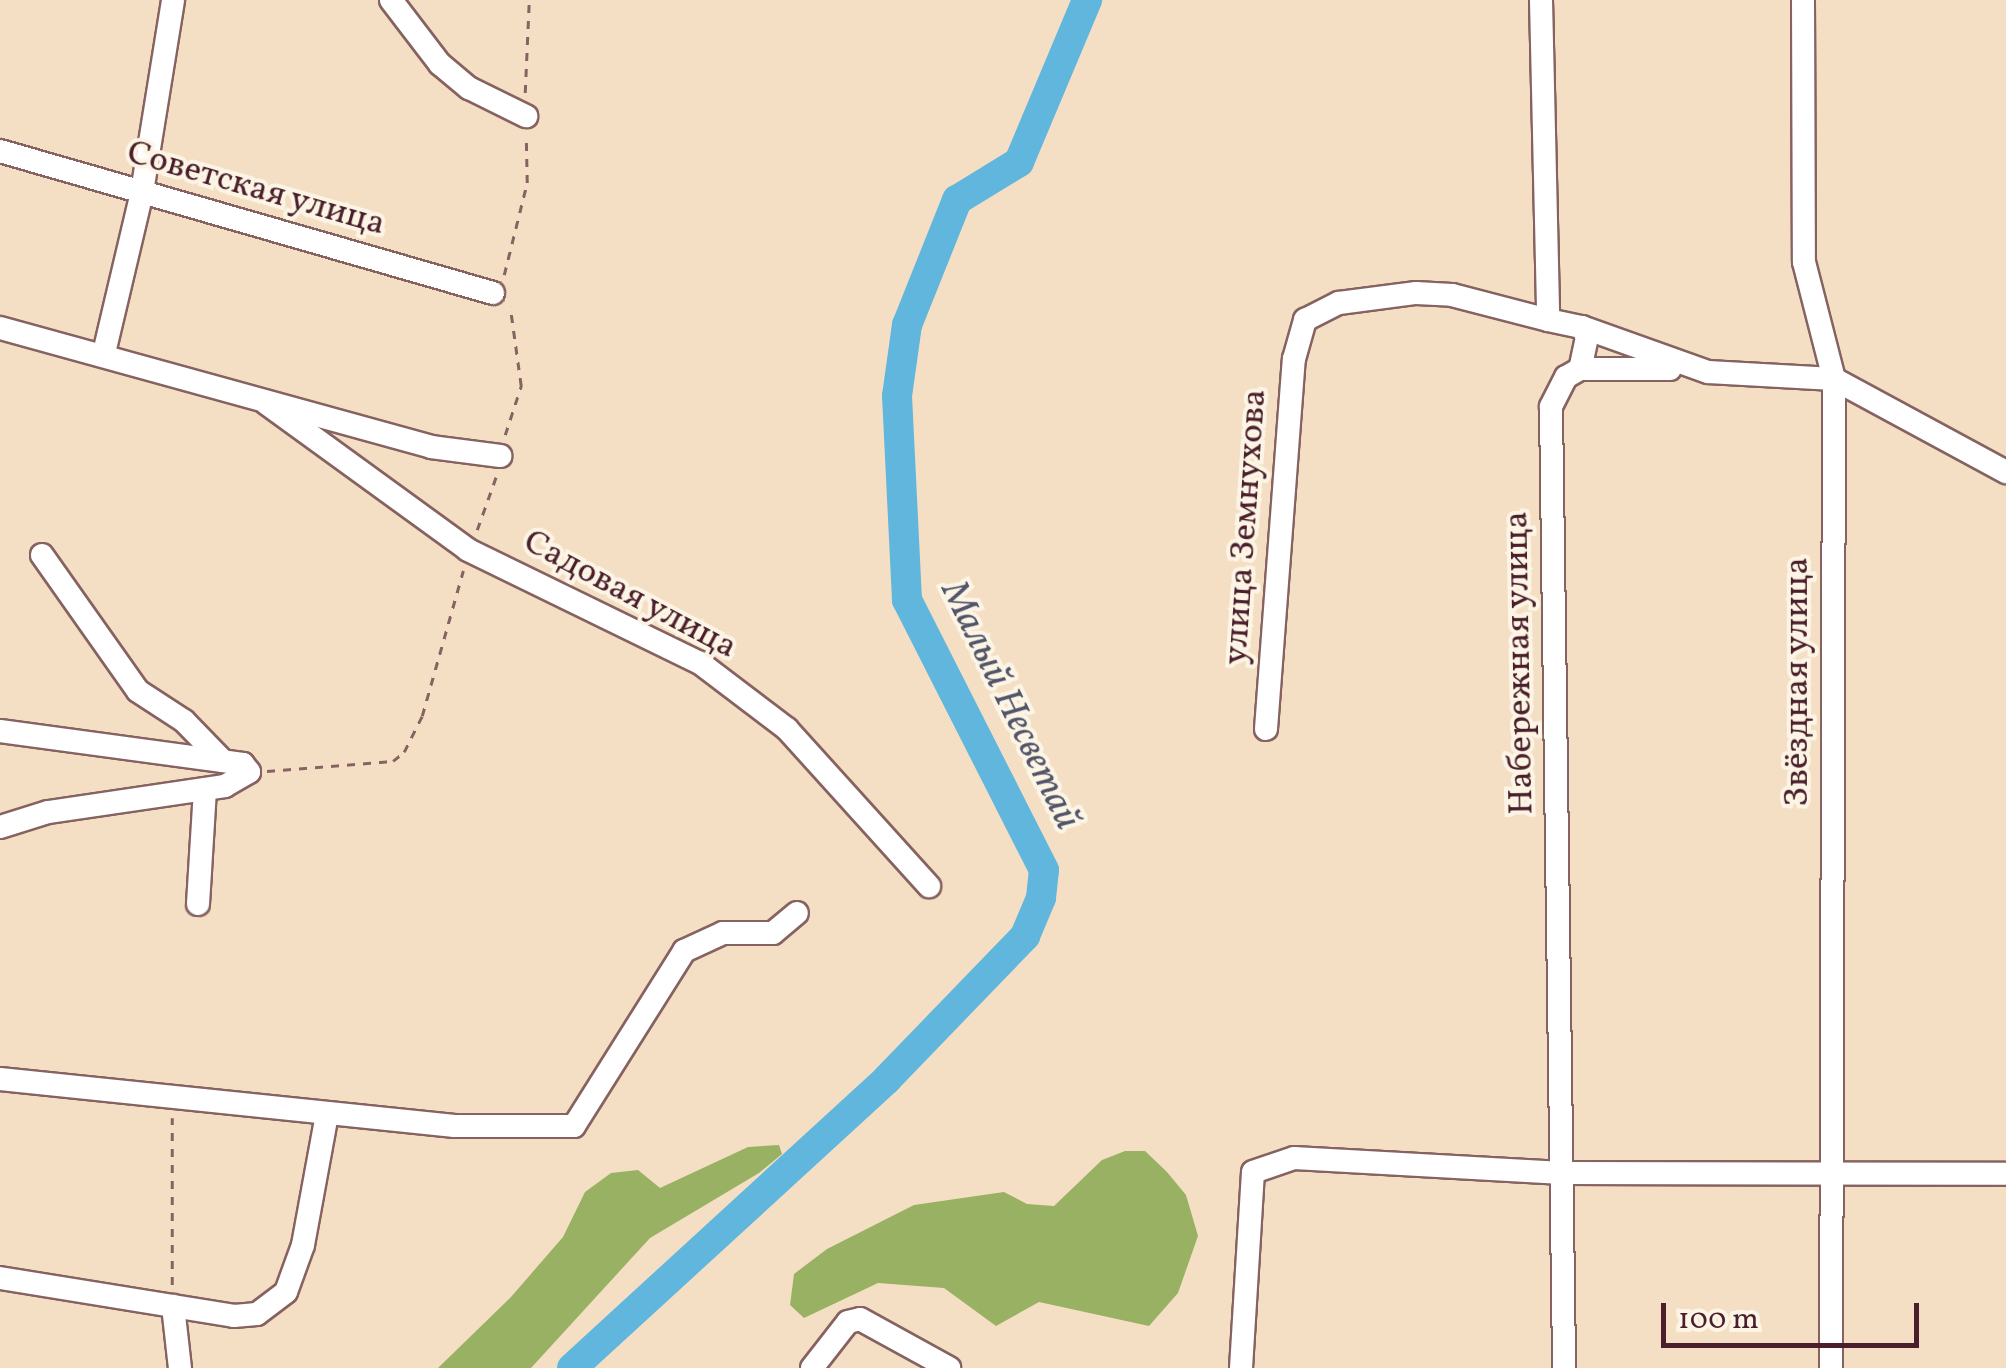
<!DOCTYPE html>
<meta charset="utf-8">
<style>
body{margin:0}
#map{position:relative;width:2006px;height:1368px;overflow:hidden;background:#f5dfc4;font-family:Vollkorn,serif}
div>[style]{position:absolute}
.forest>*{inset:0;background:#98b162}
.river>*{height:30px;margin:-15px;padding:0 15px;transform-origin:15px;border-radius:15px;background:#61b6dd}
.path>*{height:2.5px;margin-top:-1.25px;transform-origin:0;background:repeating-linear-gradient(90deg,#866261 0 8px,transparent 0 16px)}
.roads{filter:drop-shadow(2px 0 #866261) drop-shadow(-2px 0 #866261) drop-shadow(0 2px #866261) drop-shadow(0 -2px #866261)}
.minor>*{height:22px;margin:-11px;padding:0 11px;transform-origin:11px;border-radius:11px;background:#fff}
span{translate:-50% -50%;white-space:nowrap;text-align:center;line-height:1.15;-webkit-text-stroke:8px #fcf5e5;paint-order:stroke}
.street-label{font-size:35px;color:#4a1f2b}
.water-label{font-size:38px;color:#525469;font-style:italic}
.scale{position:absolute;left:1661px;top:1303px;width:258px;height:45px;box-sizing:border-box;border:5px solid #4a1f2b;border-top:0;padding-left:12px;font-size:30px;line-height:35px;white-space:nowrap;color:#4a1f2b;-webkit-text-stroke:8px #fcf5e5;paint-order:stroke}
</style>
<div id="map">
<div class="forest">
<i style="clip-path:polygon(779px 1145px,782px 1154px,759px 1173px,650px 1238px,531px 1368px,438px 1368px,511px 1297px,563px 1237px,585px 1192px,611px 1173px,638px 1170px,660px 1188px,748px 1147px)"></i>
<i style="clip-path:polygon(1125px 1151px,1145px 1151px,1167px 1172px,1186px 1195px,1198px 1236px,1178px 1293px,1149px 1326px,1039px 1302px,996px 1326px,944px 1288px,878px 1283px,804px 1318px,790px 1305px,794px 1274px,827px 1249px,914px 1205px,1004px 1192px,1027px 1204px,1054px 1206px,1102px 1160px)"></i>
</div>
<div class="river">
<i style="left:572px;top:1368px;width:427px;rotate:-42.5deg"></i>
<i style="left:887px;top:1079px;width:199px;rotate:-46deg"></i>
<i style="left:1025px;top:936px;width:41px;rotate:-67.2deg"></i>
<i style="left:1041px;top:898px;width:28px;rotate:-84deg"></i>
<i style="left:1044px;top:870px;width:303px;rotate:-116.9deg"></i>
<i style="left:907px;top:600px;width:204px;rotate:-92.8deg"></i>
<i style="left:897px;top:396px;width:72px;rotate:-82deg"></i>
<i style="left:907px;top:325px;width:135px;rotate:-68.2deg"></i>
<i style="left:957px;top:200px;width:73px;rotate:-31.5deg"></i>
<i style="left:1019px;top:162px;width:176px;rotate:-67.2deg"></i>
</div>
<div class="path">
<i style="left:525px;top:93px;width:93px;rotate:-87.5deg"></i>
<i style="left:504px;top:275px;width:95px;rotate:-76deg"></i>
<i style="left:527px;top:183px;width:47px;rotate:-91.2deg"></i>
<i style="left:505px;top:435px;width:52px;rotate:-71.9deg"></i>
<i style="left:521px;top:386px;width:80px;rotate:-97.9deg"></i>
<i style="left:477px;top:530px;width:56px;rotate:-70.3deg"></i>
<i style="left:267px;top:771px;width:126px;rotate:-4.5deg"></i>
<i style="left:393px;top:761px;width:14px;rotate:-39deg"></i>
<i style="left:404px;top:752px;width:40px;rotate:-63.4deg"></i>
<i style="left:422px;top:716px;width:151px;rotate:-74.2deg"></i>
<i style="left:172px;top:1285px;width:167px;rotate:-90deg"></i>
</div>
<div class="roads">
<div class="minor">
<i style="left:391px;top:0;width:81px;rotate:52.6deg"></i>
<i style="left:440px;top:64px;width:38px;rotate:40deg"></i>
<i style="left:469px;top:88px;width:64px;rotate:26.2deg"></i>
<i style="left:1541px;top:0;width:320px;rotate:88.7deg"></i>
<i style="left:1548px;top:320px;width:35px;rotate:12deg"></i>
<i style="left:1582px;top:327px;width:11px;rotate:63deg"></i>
<i style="left:1587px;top:337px;width:33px;rotate:102deg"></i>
<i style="left:1580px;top:369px;width:16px;rotate:150deg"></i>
<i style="left:1566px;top:377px;width:34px;rotate:117deg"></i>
<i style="left:1551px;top:407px;width:961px;rotate:89.22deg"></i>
<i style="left:1803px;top:0;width:262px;rotate:89.8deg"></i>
<i style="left:1804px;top:262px;width:121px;rotate:75.6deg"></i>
<i style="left:1834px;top:379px;width:989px;rotate:90.17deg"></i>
<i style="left:0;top:151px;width:513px;rotate:16.07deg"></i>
<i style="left:1582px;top:327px;width:134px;rotate:19.7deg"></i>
<i style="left:1708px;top:372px;width:126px;rotate:3.2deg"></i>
<i style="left:1834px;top:379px;width:196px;rotate:28.4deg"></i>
<i style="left:0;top:328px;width:447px;rotate:15.4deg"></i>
<i style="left:431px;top:447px;width:70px;rotate:7.4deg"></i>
<i style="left:104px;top:353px;width:165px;rotate:-76.7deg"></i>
<i style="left:142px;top:192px;width:194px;rotate:-80.8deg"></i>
<i style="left:1580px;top:369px;width:90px"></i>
<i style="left:266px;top:403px;width:250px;rotate:36deg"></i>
<i style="left:468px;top:550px;width:258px;rotate:26deg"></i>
<i style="left:700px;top:663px;width:109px;rotate:37.2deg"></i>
<i style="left:787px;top:729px;width:212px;rotate:47.9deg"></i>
<i style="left:42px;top:555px;width:166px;rotate:54.8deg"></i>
<i style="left:138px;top:691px;width:55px;rotate:33.1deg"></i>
<i style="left:184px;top:721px;width:56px;rotate:45.7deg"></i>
<i style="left:1266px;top:729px;width:371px;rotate:-85.7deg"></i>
<i style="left:1294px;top:359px;width:41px;rotate:-74.2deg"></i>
<i style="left:1305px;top:320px;width:38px;rotate:-27deg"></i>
<i style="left:1339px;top:303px;width:78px;rotate:-7.4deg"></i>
<i style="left:1416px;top:293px;width:36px;rotate:3deg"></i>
<i style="left:1452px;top:295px;width:99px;rotate:14.6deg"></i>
<i style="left:0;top:731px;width:245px;rotate:7.7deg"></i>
<i style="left:243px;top:764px;width:10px;rotate:53deg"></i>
<i style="left:249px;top:772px;width:28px;rotate:150deg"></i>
<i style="left:225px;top:786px;width:179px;rotate:171.6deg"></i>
<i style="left:48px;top:812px;width:50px;rotate:162.6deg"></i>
<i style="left:198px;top:904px;width:115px;rotate:-86.5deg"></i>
<i style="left:0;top:1079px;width:457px;rotate:5.9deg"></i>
<i style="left:455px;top:1126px;width:119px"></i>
<i style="left:574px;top:1126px;width:207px;rotate:-57.8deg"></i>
<i style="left:684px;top:951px;width:43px;rotate:-24.8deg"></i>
<i style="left:723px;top:933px;width:50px"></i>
<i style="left:773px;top:933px;width:31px;rotate:-40deg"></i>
<i style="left:0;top:1278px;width:237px;rotate:9.2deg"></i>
<i style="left:234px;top:1316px;width:23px;rotate:-5deg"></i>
<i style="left:257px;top:1314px;width:36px;rotate:-37deg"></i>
<i style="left:286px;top:1292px;width:50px;rotate:-70.1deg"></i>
<i style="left:303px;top:1245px;width:133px;rotate:-79.6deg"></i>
<i style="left:173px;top:1306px;width:62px;rotate:83.6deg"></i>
<i style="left:812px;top:1368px;width:58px;rotate:-52deg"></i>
<i style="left:848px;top:1322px;width:12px;rotate:-14deg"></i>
<i style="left:860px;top:1319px;width:102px;rotate:28.8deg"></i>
<i style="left:1241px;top:1368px;width:196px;rotate:-86.5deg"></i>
<i style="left:1253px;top:1172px;width:43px;rotate:-18.9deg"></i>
<i style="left:1294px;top:1158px;width:269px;rotate:3.2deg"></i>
<i style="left:1563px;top:1173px;width:443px;rotate:0.1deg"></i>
</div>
</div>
<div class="street-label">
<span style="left:256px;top:189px;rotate:16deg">Советская улица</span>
<span style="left:1246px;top:527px;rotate:-86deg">улица Земнухова</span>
<span style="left:630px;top:595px;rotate:28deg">Садовая улица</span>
<span style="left:1520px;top:663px;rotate:-91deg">Набережная улица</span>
<span style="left:1798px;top:682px;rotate:-90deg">Звёздная улица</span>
</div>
<div class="water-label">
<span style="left:1009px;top:706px;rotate:64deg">Малый Несветай</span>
</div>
<div class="scale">100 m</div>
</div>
